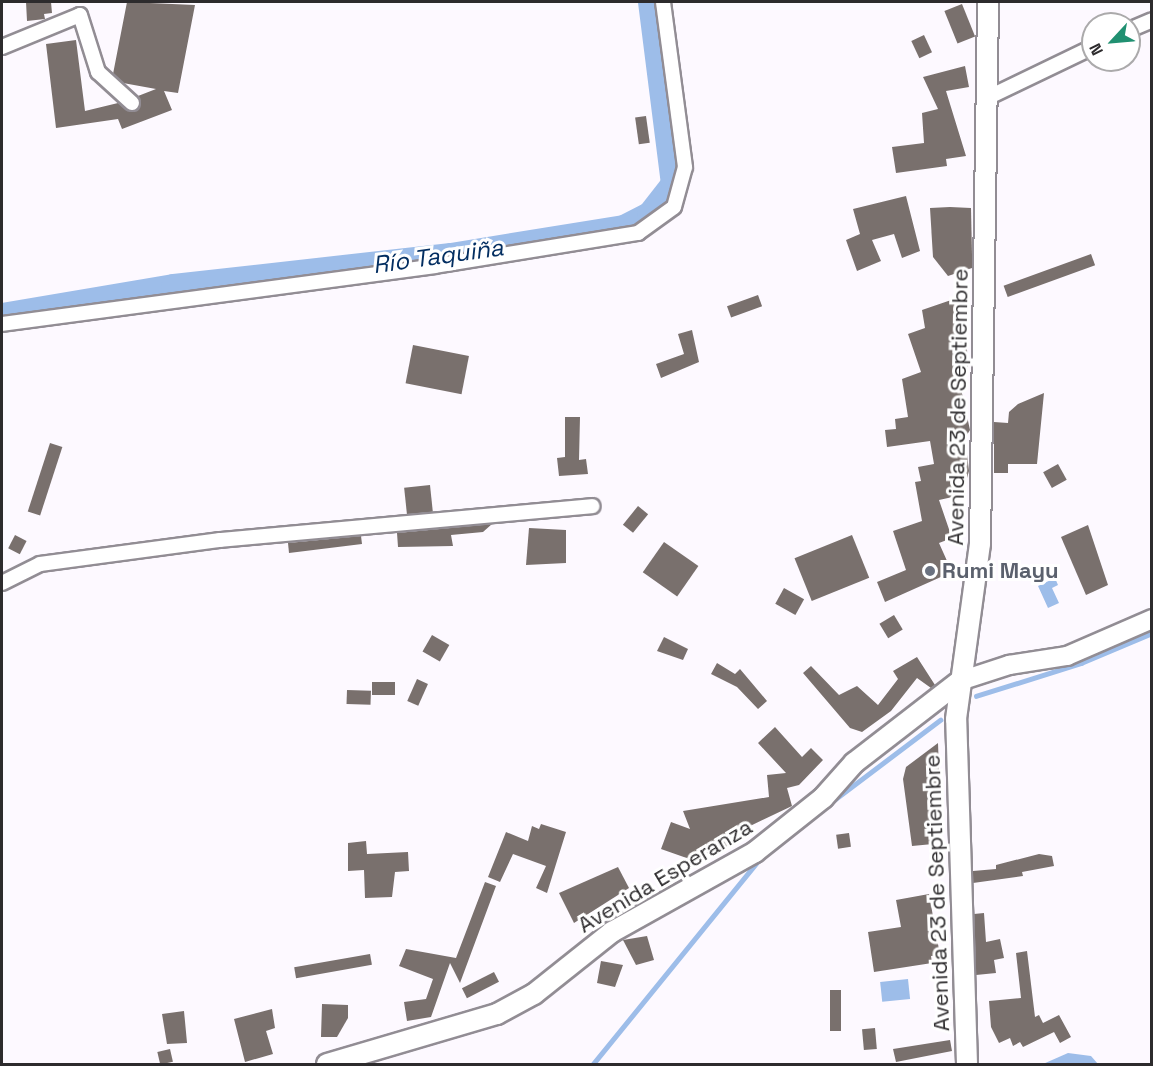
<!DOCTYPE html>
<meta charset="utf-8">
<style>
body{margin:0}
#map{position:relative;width:1153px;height:1066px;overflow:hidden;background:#fdf9ff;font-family:"Space Grotesk",sans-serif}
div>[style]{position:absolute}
.water>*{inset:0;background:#9dbde9;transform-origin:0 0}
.stream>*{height:4.5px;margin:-2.25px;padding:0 2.25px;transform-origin:2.25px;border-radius:2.25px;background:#9dbde9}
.river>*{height:26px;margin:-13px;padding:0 13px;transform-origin:13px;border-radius:13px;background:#9dbde9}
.building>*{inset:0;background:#79706d;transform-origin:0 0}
.roads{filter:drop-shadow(2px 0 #928d94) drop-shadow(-2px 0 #928d94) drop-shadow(0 2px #928d94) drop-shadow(0 -2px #928d94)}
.minor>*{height:14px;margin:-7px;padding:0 7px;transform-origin:7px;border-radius:7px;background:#fff}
.tertiary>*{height:18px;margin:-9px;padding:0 9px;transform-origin:9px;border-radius:9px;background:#fff}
.secondary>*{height:20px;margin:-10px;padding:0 10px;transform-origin:10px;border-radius:10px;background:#fff}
.dots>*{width:16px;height:16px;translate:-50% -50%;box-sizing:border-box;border:3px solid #fff;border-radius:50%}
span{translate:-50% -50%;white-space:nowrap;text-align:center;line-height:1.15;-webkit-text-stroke:6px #fff;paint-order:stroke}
.street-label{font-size:22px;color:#2d2b2d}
.worship-label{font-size:22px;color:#5b616d;font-weight:700}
.left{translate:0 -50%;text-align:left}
.water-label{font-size:24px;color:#032e61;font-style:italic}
.frame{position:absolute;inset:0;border:3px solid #2d2b2d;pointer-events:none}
.north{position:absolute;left:1081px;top:12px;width:60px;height:60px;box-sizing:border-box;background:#fff;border:2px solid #abaaab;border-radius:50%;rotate:244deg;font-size:16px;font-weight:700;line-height:24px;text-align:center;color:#2d2b2d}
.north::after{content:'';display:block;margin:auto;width:21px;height:27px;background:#209071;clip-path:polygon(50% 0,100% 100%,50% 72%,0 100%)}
</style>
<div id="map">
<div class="water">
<i style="clip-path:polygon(1055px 578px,1058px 585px,1052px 588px,1059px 603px,1048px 608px,1038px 586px)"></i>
<i style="left:908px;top:979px;width:20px;height:28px;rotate:84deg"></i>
<i style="clip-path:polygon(1068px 1053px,1091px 1056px,1098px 1064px,1043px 1064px)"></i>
</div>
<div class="stream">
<i style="left:976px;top:696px;width:110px;rotate:-17.4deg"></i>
<i style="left:1081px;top:663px;width:77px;rotate:-22.9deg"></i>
<i style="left:834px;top:800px;width:133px;rotate:-37deg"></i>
<i style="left:593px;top:1064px;width:263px;rotate:-50.9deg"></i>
</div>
<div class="river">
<i style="left:2px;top:316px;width:174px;rotate:-9.6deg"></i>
<i style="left:174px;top:287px;width:279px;rotate:-6.4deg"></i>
<i style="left:451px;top:256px;width:175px;rotate:-9.2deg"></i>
<i style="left:624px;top:228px;width:29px;rotate:-27deg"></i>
<i style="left:650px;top:215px;width:39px;rotate:-52deg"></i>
<i style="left:674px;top:184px;width:183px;rotate:-97.2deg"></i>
</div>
<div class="building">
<i style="clip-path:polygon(26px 2px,51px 2px,52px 13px,44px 14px,45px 19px,27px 21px)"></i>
<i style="clip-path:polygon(127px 2px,195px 5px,178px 93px,164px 91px,172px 110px,122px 129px,118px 119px,56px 128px,46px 44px,76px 40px,85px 111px,118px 103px,135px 111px,141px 104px,138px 96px,156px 89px,123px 83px,113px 74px)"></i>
<i style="left:962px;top:4px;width:35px;height:19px;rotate:68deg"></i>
<i style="left:924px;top:35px;width:19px;height:14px;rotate:65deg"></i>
<i style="clip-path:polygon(965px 66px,969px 87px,946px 91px,966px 156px,946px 159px,947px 166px,896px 173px,892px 147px,924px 143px,922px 113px,938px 109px,923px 77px)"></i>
<i style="left:646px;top:116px;width:27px;height:11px;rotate:82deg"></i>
<i style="clip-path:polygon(906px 196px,920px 251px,902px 258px,894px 234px,872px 240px,881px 261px,857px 271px,846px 240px,860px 234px,853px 209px)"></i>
<i style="clip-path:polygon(950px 207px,971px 208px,972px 255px,972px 268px,948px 276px,933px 257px,930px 208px)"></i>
<i style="left:1091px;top:254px;width:12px;height:93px;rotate:70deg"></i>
<i style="left:758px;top:295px;width:12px;height:33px;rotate:70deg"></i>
<i style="clip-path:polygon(957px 298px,962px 312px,953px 315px,967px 349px,968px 371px,958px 375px,970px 430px,965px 438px,969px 471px,967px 478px,954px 481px,957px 496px,939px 500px,952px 538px,939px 543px,952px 572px,885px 602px,877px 582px,906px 570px,893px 531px,922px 521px,915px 482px,921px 481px,918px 467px,934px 464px,930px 441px,887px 447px,885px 430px,896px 429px,895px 419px,908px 417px,902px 379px,921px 372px,908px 334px,925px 328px,922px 310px)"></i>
<i style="clip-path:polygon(692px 330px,699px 362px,661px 378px,656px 364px,684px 354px,678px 334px)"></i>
<i style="left:413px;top:345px;width:57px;height:39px;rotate:11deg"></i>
<i style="clip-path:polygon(1044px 393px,1037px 464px,1008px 464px,1008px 473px,994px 473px,994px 422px,1008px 423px,1009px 412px,1018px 404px)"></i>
<i style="clip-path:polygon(565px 417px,580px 417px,579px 460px,586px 459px,588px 474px,559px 476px,557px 458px,565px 457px)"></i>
<i style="left:50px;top:443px;width:13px;height:72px;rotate:18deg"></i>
<i style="left:1058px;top:464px;width:18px;height:17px;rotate:61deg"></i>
<i style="left:430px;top:485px;width:27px;height:26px;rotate:84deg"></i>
<i style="left:638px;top:506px;width:13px;height:24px;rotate:39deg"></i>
<i style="clip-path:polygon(492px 524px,483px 532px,451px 535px,453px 546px,398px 547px,397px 533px)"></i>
<i style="clip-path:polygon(1088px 525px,1108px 585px,1086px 595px,1061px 537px)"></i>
<i style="clip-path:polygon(529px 528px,566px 530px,566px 563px,526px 565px)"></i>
<i style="left:15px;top:535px;width:13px;height:15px;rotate:27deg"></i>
<i style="left:852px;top:535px;width:46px;height:62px;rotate:68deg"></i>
<i style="clip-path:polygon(361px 536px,362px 544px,289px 553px,288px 543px)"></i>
<i style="left:664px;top:542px;width:42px;height:37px;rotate:35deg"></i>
<i style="left:784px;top:588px;width:23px;height:18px;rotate:29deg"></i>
<i style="left:894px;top:615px;width:17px;height:17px;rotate:59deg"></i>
<i style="left:432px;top:635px;width:20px;height:19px;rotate:30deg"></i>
<i style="clip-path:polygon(664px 637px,688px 649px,683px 660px,657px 651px)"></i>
<i style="clip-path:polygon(917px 657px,935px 685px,931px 688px,917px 678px,891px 711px,862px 732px,850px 728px,803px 673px,811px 666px,839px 695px,857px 686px,878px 705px,898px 679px,893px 671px)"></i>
<i style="clip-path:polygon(717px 663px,735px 674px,740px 669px,767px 701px,758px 709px,737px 687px,711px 674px)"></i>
<i style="left:417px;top:679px;width:12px;height:24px;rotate:24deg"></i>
<i style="left:395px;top:682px;width:13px;height:23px;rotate:90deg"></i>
<i style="left:347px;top:690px;width:24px;height:14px;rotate:2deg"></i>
<i style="clip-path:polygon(775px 727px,802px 757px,811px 748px,823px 760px,799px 785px,787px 788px,792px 806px,748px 827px,751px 833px,698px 862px,661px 849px,671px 822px,690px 829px,683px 811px,769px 797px,767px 775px,786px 773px,758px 743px)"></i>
<i style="clip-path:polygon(938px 743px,940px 797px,932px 797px,933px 844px,912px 846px,903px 779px,906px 767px)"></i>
<i style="clip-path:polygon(541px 824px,566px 832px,547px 893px,536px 888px,546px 866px,513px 854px,500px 882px,488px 877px,506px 832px,528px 841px,532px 826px,539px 829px)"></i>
<i style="left:849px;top:833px;width:14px;height:13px;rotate:82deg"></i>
<i style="clip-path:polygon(366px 841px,367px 854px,408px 852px,409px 871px,395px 872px,392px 897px,365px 898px,364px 870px,348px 871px,348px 843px)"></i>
<i style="clip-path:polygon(1039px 854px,1052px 856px,1054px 866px,1022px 872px,1023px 876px,973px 883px,973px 871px,996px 869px,996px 865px)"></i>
<i style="clip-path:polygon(618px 867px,629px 888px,574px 923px,559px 893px)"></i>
<i style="clip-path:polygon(485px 882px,496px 886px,460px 983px,450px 963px,431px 1017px,407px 1021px,404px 1002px,426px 999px,433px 979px,399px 966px,406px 949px,456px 958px)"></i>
<i style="clip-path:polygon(929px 894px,940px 955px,931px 956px,932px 963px,874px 972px,868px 932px,901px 927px,896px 900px)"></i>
<i style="clip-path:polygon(984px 913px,986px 942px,1000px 939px,1004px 958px,994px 960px,996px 973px,976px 975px,974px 914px)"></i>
<i style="clip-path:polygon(647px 936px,654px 960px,636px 965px,623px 940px)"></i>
<i style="clip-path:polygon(1027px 951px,1035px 1017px,1039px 1015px,1043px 1023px,1059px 1015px,1071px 1037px,1060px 1043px,1054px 1032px,1023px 1047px,1020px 1042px,1013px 1046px,1010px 1038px,999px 1043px,991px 1027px,989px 1001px,1021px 998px,1016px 953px)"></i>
<i style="left:370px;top:954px;width:11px;height:77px;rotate:80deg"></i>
<i style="clip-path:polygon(601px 961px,623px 965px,615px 987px,597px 983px)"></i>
<i style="left:494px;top:972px;width:11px;height:36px;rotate:63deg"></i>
<i style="left:830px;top:990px;width:11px;height:41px"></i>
<i style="clip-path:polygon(322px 1004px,348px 1005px,348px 1018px,337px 1037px,321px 1037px)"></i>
<i style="clip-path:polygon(272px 1009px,275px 1028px,266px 1031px,273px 1054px,245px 1062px,234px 1019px)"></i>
<i style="clip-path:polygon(184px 1011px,187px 1043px,167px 1044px,162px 1014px)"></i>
<i style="left:875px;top:1028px;width:21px;height:13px;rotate:85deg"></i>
<i style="clip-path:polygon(950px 1040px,952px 1051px,896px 1062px,893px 1049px)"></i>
<i style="left:170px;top:1049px;width:13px;height:13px;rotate:77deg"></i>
</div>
<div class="roads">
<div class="minor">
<i style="left:1129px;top:30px;width:25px;rotate:-23deg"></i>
<i style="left:2px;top:47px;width:84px;rotate:-22.3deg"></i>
<i style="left:80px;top:15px;width:60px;rotate:72.5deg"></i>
<i style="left:98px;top:72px;width:46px;rotate:42.4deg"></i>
<i style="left:989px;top:97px;width:115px;rotate:-25.7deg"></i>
<i style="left:2px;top:324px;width:436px;rotate:-7.6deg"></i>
<i style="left:434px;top:266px;width:207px;rotate:-9.2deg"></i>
<i style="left:638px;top:233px;width:44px;rotate:-35.8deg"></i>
<i style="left:674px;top:207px;width:41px;rotate:-74.6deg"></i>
<i style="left:685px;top:167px;width:166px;rotate:-97.6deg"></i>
<i style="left:2px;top:583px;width:42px;rotate:-26.6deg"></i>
<i style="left:40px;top:564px;width:182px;rotate:-7.6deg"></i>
<i style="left:220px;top:540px;width:374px;rotate:-5.2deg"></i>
</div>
<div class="tertiary">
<i style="left:960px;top:681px;width:52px;rotate:-18.1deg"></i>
<i style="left:1009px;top:665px;width:59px;rotate:-8.8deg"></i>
<i style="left:1067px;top:656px;width:93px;rotate:-23.5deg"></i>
</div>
<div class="secondary">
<i style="left:327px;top:1064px;width:177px;rotate:-16.4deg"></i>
<i style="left:497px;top:1014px;width:42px;rotate:-28.4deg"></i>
<i style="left:534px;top:994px;width:100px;rotate:-38.5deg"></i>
<i style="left:612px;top:932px;width:164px;rotate:-29.2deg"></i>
<i style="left:755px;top:852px;width:87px;rotate:-38.5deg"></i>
<i style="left:823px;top:798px;width:47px;rotate:-48.5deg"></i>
<i style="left:854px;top:763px;width:134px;rotate:-37.7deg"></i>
<i style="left:967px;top:1064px;width:345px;rotate:-91.8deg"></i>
<i style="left:956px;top:719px;width:177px;rotate:-82.2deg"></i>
<i style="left:980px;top:544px;width:542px;rotate:-89.15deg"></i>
</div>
</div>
<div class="dots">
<i style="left:930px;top:571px;background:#6b7280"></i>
</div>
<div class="street-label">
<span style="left:958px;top:407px;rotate:-89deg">Avenida 23 de Septiembre</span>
<span style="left:665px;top:876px;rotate:-31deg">Avenida Esperanza</span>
<span style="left:937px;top:893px;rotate:-92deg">Avenida 23 de Septiembre</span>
</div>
<div class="worship-label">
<span class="left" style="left:942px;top:571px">Rumi Mayu</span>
</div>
<div class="water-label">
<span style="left:438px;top:256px;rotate:-8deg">Río Taquiña</span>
</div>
<div class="frame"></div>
<div class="north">N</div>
</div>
